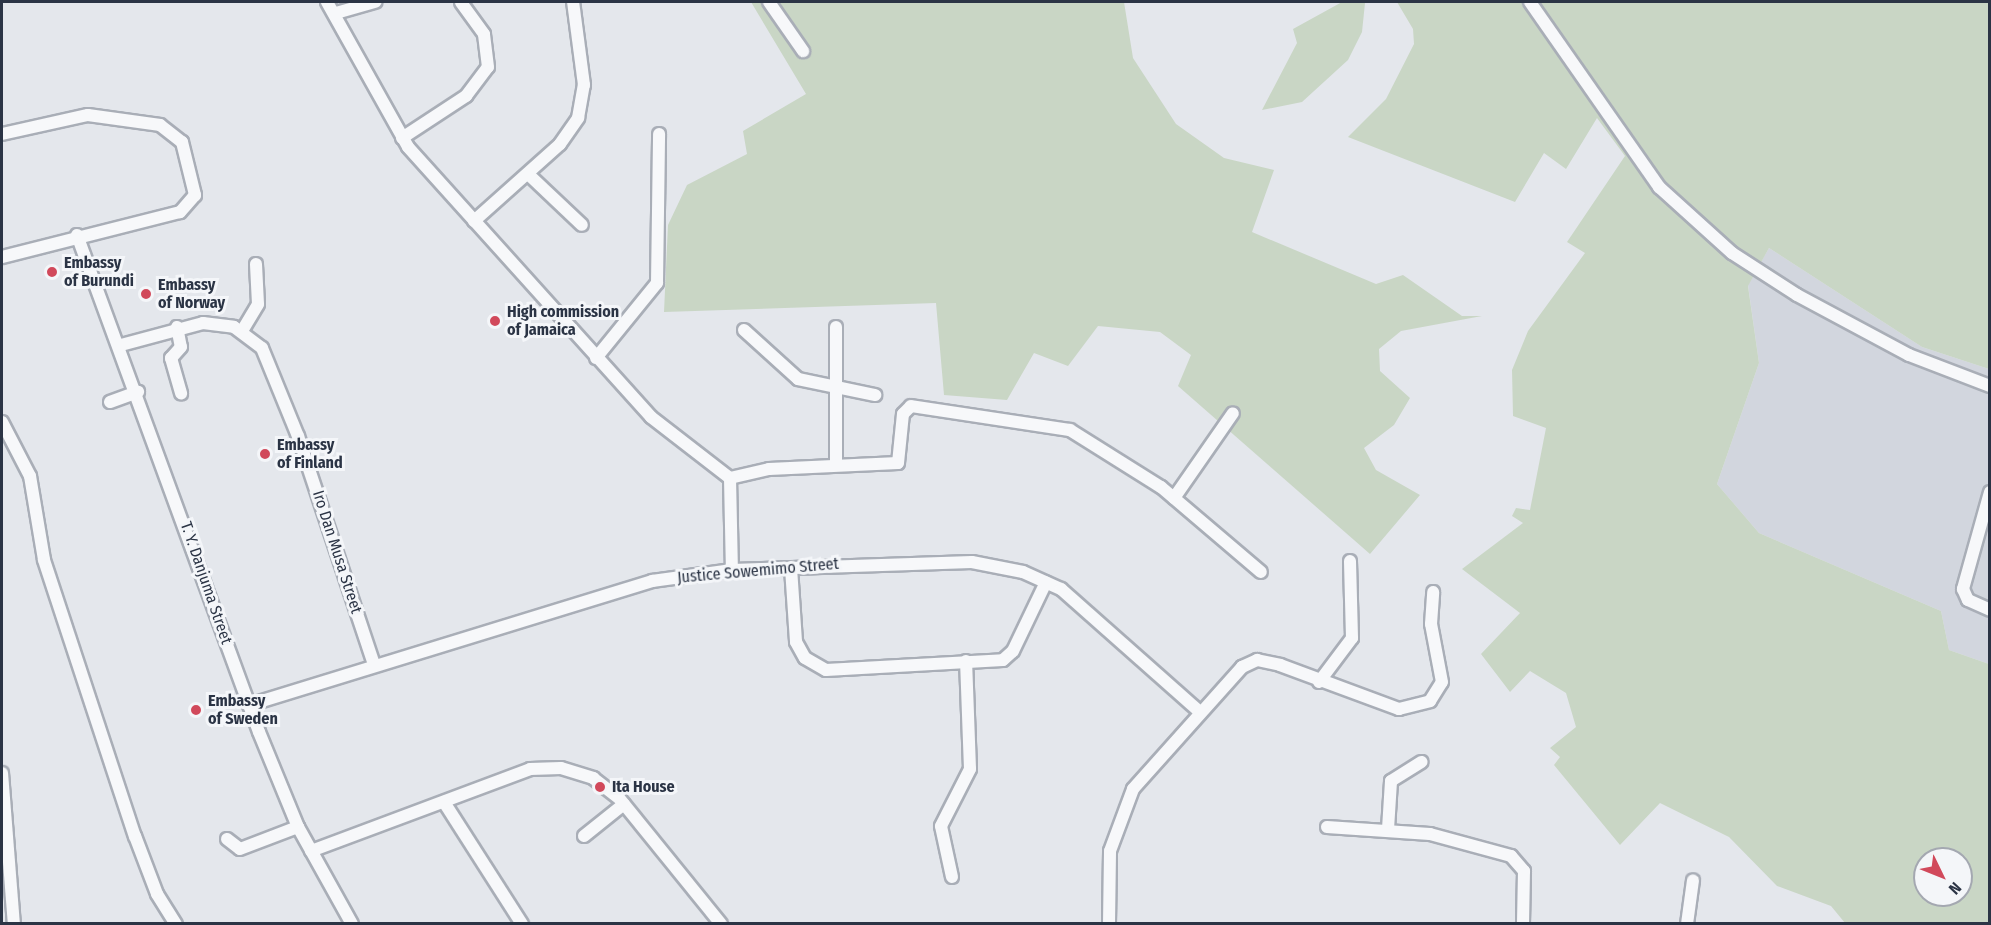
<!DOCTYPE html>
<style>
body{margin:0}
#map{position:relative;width:1991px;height:925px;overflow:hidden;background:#e4e7ec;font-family:"Fira Sans Condensed",sans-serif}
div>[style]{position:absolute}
.built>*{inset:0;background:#d2d6de}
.green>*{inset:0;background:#c9d6c5}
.roads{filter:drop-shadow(2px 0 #a9aeb7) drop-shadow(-2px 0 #a9aeb7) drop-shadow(0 2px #a9aeb7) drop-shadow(0 -2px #a9aeb7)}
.minor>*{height:12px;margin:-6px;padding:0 6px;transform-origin:6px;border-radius:6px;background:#f7f8fa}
.dots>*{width:16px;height:16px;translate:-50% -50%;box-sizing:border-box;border:3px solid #f4f6f9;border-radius:50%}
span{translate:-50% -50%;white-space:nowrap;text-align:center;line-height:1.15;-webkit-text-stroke:6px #f4f6f9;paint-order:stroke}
.poi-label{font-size:16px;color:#2b3445;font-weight:700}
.left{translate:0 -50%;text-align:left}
.street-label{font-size:16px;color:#2b3445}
.frame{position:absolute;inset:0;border:3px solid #2b3445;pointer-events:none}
.north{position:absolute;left:1913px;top:847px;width:60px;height:60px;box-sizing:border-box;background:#f4f6f9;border:2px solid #a4a8b1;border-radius:50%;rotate:133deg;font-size:16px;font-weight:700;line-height:24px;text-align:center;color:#2b3445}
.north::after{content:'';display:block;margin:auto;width:21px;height:27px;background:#d1495b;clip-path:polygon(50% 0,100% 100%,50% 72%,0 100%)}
</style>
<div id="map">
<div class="built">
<i style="clip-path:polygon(1769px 248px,1922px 347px,1989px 369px,1989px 664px,1949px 650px,1941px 611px,1759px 533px,1717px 484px,1759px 363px,1748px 285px)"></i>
</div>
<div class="green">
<i style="clip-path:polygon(751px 2px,1124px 2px,1133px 58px,1176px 124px,1224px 158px,1274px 170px,1252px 232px,1376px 284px,1403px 275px,1462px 316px,1482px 316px,1401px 331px,1379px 349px,1380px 371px,1410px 398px,1394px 425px,1364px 448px,1376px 470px,1420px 495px,1370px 554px,1178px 386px,1191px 355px,1160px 332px,1098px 326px,1068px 366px,1034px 353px,1007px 400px,944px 395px,936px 303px,664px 312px,668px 225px,687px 185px,747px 154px,743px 131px,806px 94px)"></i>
<i style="clip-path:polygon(1342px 2px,1365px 3px,1362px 32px,1348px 60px,1302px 102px,1262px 110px,1297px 43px,1293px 29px)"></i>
<i style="clip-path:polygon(evenodd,1397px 2px,1989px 2px,1989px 369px,1922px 347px,1769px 248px,1748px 286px,1759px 363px,1717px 484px,1759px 533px,1941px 611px,1949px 650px,1989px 664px,1989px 923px,1845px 923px,1831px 906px,1777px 886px,1729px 837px,1660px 803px,1620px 845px,1554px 765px,1560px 757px,1550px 748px,1576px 727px,1566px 693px,1530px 671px,1510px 692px,1481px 654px,1520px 613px,1462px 569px,1523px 523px,1512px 516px,1516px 508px,1530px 510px,1546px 428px,1513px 416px,1512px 370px,1528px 331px,1585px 253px,1567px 242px,1625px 156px,1597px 118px,1566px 169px,1544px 153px,1515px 202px,1348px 137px,1386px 99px,1414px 44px,1413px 29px,1397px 2px,1925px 859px,1961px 859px,1961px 895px,1925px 895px,1925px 859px)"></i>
</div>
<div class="roads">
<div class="minor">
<i style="left:327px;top:2px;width:166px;rotate:60.8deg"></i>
<i style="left:408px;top:147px;width:363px;rotate:48deg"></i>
<i style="left:651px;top:417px;width:100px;rotate:37.7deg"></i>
<i style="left:730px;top:478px;width:92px;rotate:88.8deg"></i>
<i style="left:769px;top:2px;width:60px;rotate:55.2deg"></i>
<i style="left:1530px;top:2px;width:226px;rotate:55.1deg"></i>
<i style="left:1659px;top:187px;width:98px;rotate:42.1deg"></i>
<i style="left:1732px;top:253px;width:77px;rotate:32.9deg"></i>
<i style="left:1797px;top:295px;width:127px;rotate:28.2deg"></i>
<i style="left:1909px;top:355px;width:87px;rotate:20.9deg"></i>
<i style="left:336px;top:13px;width:41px;rotate:-15.8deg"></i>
<i style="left:2px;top:134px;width:88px;rotate:-12.5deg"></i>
<i style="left:88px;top:115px;width:73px;rotate:7.9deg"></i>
<i style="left:160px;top:125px;width:28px;rotate:38deg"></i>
<i style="left:182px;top:142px;width:55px;rotate:76.2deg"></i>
<i style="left:195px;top:195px;width:23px;rotate:131deg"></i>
<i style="left:180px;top:212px;width:184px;rotate:165.8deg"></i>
<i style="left:402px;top:138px;width:77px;rotate:-33.3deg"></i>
<i style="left:466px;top:96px;width:36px;rotate:-53deg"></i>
<i style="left:488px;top:67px;width:33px;rotate:-97deg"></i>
<i style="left:484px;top:34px;width:39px;rotate:-126deg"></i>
<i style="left:528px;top:174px;width:74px;rotate:43.4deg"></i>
<i style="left:474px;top:221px;width:115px;rotate:-41.8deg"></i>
<i style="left:560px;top:144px;width:32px;rotate:-55deg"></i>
<i style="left:578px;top:118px;width:34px;rotate:-80deg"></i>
<i style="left:584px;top:85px;width:84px;rotate:-97.5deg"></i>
<i style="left:77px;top:235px;width:529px;rotate:69.89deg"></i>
<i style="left:259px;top:732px;width:103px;rotate:67.7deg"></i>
<i style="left:298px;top:827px;width:111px;rotate:60.9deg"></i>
<i style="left:177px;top:327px;width:20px;rotate:79deg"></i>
<i style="left:181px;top:347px;width:15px;rotate:132deg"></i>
<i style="left:171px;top:358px;width:37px;rotate:74deg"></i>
<i style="left:836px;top:327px;width:138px;rotate:90deg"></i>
<i style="left:744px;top:330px;width:73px;rotate:42.2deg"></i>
<i style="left:798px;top:379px;width:79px;rotate:11.7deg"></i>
<i style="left:242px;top:331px;width:31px;rotate:-59deg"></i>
<i style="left:258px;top:304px;width:40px;rotate:-92.9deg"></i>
<i style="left:121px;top:345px;width:85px;rotate:-15deg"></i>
<i style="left:203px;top:323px;width:31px;rotate:7deg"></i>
<i style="left:234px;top:327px;width:35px;rotate:37deg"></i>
<i style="left:262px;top:348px;width:95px;rotate:67.8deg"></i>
<i style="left:298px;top:436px;width:241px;rotate:71.6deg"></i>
<i style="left:596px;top:358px;width:97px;rotate:-50.9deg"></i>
<i style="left:657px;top:283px;width:149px;rotate:-89.2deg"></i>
<i style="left:110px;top:402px;width:30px;rotate:-20deg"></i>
<i style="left:2px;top:422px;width:61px;rotate:62.6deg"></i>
<i style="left:30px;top:476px;width:85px;rotate:80.5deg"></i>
<i style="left:44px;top:560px;width:291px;rotate:71.8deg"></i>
<i style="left:135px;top:836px;width:62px;rotate:69.2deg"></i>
<i style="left:157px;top:894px;width:36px;rotate:58deg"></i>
<i style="left:730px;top:478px;width:40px;rotate:-13deg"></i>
<i style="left:769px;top:469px;width:129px;rotate:-2.7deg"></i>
<i style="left:898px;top:463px;width:49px;rotate:-84.2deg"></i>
<i style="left:903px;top:414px;width:11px;rotate:-45deg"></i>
<i style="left:911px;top:406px;width:161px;rotate:8.6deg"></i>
<i style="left:1070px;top:430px;width:107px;rotate:32.1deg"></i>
<i style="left:1161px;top:487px;width:131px;rotate:40.4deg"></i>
<i style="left:1990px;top:492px;width:101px;rotate:105.6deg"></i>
<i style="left:1963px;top:589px;width:12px;rotate:66deg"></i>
<i style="left:1968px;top:600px;width:24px;rotate:24deg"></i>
<i style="left:1174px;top:498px;width:103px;rotate:-55.2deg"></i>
<i style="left:791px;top:568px;width:74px;rotate:86.1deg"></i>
<i style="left:796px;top:642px;width:18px;rotate:61deg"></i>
<i style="left:805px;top:658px;width:24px;rotate:30deg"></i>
<i style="left:826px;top:670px;width:177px;rotate:-3.2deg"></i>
<i style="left:1003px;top:660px;width:13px;rotate:-42deg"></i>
<i style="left:1013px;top:651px;width:76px;rotate:-64.4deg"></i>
<i style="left:1319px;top:682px;width:55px;rotate:-53.1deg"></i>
<i style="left:1352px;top:638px;width:77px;rotate:-91.5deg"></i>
<i style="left:249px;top:705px;width:422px;rotate:-17.1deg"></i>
<i style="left:652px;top:581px;width:81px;rotate:-7.8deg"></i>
<i style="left:732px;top:570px;width:240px;rotate:-1.9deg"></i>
<i style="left:972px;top:562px;width:52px;rotate:11.1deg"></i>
<i style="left:1023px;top:572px;width:42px;rotate:24.1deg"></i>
<i style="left:1061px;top:589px;width:184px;rotate:41.5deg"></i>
<i style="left:2px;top:773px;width:151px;rotate:85.5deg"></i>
<i style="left:444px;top:802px;width:145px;rotate:57.4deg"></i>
<i style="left:1327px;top:827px;width:103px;rotate:3.9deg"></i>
<i style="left:1430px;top:834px;width:84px;rotate:15.2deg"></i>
<i style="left:1511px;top:856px;width:20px;rotate:49deg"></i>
<i style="left:1524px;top:871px;width:53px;rotate:91.1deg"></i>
<i style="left:1388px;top:829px;width:48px;rotate:-86.4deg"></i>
<i style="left:1391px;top:781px;width:36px;rotate:-32deg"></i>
<i style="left:584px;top:836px;width:51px;rotate:-38.7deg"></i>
<i style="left:227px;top:839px;width:16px;rotate:38deg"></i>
<i style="left:240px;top:849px;width:62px;rotate:-20.8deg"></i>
<i style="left:311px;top:851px;width:234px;rotate:-20.5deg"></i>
<i style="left:530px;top:769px;width:31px;rotate:-2deg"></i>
<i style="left:561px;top:768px;width:34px;rotate:17deg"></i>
<i style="left:593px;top:778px;width:33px;rotate:38deg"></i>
<i style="left:619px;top:798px;width:162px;rotate:51deg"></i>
<i style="left:952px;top:877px;width:52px;rotate:-102.2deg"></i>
<i style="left:941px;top:826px;width:64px;rotate:-63deg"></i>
<i style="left:970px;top:769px;width:108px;rotate:-92.1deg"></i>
<i style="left:1109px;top:924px;width:73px;rotate:-89.2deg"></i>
<i style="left:1110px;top:851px;width:66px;rotate:-69.6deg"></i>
<i style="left:1133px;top:789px;width:164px;rotate:-48.2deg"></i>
<i style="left:1242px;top:667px;width:17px;rotate:-25deg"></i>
<i style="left:1257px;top:660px;width:24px;rotate:12deg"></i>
<i style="left:1280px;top:665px;width:127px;rotate:20.3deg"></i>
<i style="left:1399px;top:709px;width:32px;rotate:-14deg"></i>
<i style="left:1430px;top:701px;width:22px;rotate:-58deg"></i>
<i style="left:1442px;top:682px;width:59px;rotate:-100.7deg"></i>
<i style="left:1431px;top:624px;width:32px;rotate:-86deg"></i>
<i style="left:1687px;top:924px;width:44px;rotate:-82.2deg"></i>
</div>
</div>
<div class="dots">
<i style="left:52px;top:272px;background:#d1495b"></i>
<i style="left:146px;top:294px;background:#d1495b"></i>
<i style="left:495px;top:321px;background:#d1495b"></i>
<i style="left:265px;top:454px;background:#d1495b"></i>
<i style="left:196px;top:710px;background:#d1495b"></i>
<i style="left:600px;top:787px;background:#d1495b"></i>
</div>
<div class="poi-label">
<span class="left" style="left:64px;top:272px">Embassy<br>of Burundi</span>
<span class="left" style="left:158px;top:294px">Embassy<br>of Norway</span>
<span class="left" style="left:507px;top:321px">High commission<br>of Jamaica</span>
<span class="left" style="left:277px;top:454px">Embassy<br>of Finland</span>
<span class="left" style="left:208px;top:710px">Embassy<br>of Sweden</span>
<span class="left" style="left:612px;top:787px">Ita House</span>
</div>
<div class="street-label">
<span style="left:337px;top:552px;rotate:72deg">Iro Dan Musa Street</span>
<span style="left:758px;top:571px;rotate:-5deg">Justice Sowemimo Street</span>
<span style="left:206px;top:583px;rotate:71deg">T. Y. Danjuma Street</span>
</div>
<div class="frame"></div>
<div class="north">N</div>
</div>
